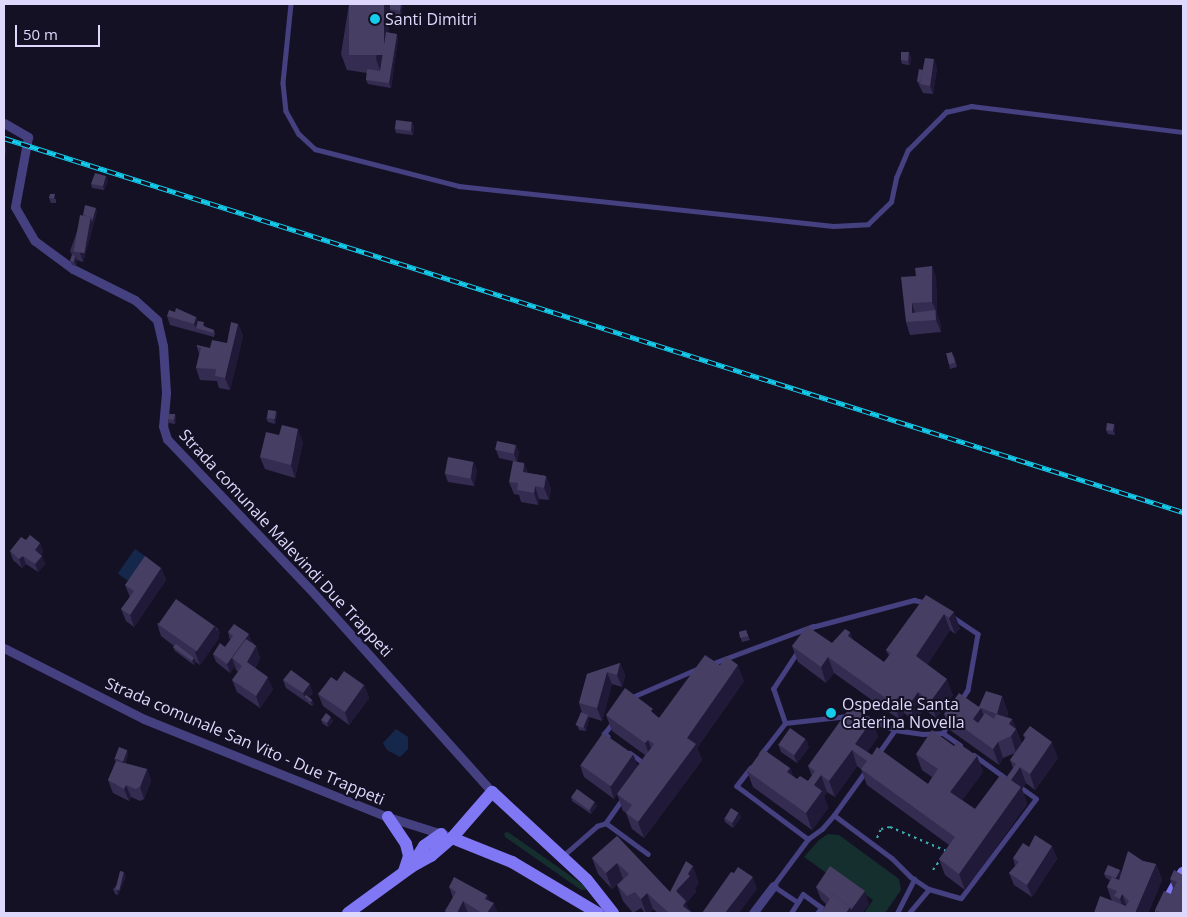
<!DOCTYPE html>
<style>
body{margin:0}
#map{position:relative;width:1187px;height:917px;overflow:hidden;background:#151125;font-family:"Open Sans",sans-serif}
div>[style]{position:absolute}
.green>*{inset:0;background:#152e2e}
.water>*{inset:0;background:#15284b;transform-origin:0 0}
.path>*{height:2px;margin-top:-1px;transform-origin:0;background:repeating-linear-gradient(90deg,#3aaeac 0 2.5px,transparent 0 6.5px)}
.lane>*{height:4.5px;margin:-2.25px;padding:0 2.25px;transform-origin:2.25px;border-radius:2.25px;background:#454080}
.street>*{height:9px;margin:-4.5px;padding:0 4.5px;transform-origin:4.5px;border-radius:4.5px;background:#454080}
.secondary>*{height:12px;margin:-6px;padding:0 6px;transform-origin:6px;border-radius:6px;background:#7f77f4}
.rail>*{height:5px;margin-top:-2.5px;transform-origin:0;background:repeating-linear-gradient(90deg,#151125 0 9px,#14cdec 0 18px);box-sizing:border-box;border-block:1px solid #14cdec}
.wall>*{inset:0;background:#352c51}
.shaded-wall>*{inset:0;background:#201938}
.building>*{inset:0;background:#473e63;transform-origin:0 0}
.dots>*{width:14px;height:14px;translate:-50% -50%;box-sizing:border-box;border:2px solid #151125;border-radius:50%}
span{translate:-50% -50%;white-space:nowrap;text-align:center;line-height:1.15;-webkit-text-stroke:4px #151125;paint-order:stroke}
.poi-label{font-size:16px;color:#ded8fc}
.left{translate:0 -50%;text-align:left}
.street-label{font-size:16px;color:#ded8fc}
.frame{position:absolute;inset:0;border:5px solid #ded8fc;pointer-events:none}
.scale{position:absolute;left:15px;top:25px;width:85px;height:22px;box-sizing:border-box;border:2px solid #ded8fc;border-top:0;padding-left:6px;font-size:15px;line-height:18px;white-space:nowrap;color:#ded8fc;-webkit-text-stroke:4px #151125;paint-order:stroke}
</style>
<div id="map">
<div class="green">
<i style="clip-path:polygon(508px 832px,585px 886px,586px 890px,581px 890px,505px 837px,504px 833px)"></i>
<i style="clip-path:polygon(828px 834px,839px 835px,899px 879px,901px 890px,885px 913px,864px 913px,873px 900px,835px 873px,832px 877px,804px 857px,819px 840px)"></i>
</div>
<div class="water">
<i style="left:135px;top:549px;width:16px;height:30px;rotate:35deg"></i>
<i style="clip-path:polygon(396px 729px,408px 737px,408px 749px,400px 757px,387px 750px,383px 743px)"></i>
</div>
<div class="path">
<i style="left:877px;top:838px;width:10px;rotate:-66deg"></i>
<i style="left:881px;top:829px;width:9px;rotate:-13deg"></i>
<i style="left:890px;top:827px;width:61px;rotate:23.2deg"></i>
<i style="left:933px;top:870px;width:12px;rotate:-55deg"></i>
</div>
<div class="lane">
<i style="left:291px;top:4px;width:79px;rotate:95.8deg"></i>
<i style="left:283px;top:83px;width:28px;rotate:84deg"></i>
<i style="left:286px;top:111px;width:26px;rotate:61deg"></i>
<i style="left:299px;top:134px;width:22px;rotate:43deg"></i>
<i style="left:315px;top:149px;width:149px;rotate:14.4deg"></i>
<i style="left:459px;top:186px;width:376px;rotate:6.1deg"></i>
<i style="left:833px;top:226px;width:35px;rotate:-3deg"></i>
<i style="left:868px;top:224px;width:32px;rotate:-44deg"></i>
<i style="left:891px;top:202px;width:25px;rotate:-78deg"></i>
<i style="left:896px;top:178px;width:30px;rotate:-67deg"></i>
<i style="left:908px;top:150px;width:54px;rotate:-45deg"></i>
<i style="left:946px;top:112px;width:26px;rotate:-13deg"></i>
<i style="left:971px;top:106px;width:214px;rotate:7deg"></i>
<i style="left:953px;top:617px;width:30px;rotate:34deg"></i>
<i style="left:978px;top:634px;width:57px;rotate:100.1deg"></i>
<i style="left:968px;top:690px;width:13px;rotate:122deg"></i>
<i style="left:812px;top:627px;width:106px;rotate:-14.8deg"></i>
<i style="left:914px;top:600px;width:13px;rotate:13deg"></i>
<i style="left:711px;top:664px;width:109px;rotate:-20.4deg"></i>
<i style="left:630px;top:698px;width:73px;rotate:-23.4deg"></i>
<i style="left:867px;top:718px;width:30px;rotate:23deg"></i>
<i style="left:785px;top:723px;width:36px;rotate:-109deg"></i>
<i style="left:773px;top:689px;width:45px;rotate:-56.7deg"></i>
<i style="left:943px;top:733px;width:16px;rotate:-63deg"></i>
<i style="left:608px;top:737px;width:5px;rotate:-143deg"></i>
<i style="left:604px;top:734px;width:15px;rotate:-53deg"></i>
<i style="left:630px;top:753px;width:17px;rotate:36deg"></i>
<i style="left:761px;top:754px;width:39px;rotate:-52deg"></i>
<i style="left:785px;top:723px;width:63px;rotate:-6.3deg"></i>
<i style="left:878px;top:754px;width:29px;rotate:-55deg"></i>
<i style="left:895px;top:730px;width:28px;rotate:8deg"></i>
<i style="left:923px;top:734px;width:20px;rotate:-3deg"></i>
<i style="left:943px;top:733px;width:21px;rotate:35deg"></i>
<i style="left:974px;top:755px;width:37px;rotate:36deg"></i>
<i style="left:751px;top:768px;width:23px;rotate:128deg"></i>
<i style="left:737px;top:786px;width:89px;rotate:36.7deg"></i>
<i style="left:623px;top:799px;width:29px;rotate:125deg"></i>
<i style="left:606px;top:823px;width:52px;rotate:36.4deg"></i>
<i style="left:834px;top:815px;width:53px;rotate:-54.2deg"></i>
<i style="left:564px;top:855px;width:44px;rotate:-41.3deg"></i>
<i style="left:597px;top:826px;width:9px;rotate:-18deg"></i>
<i style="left:798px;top:903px;width:30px;rotate:-146deg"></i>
<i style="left:773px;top:886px;width:59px;rotate:-53.3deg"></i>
<i style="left:808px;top:839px;width:17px;rotate:-36deg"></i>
<i style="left:822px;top:829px;width:18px;rotate:-49deg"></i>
<i style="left:834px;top:815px;width:72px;rotate:36.6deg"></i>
<i style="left:892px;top:858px;width:27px;rotate:45deg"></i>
<i style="left:911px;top:877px;width:22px;rotate:34deg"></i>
<i style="left:929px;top:889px;width:33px;rotate:16deg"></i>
<i style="left:961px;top:898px;width:124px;rotate:-52.9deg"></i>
<i style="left:1036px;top:799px;width:17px;rotate:-144deg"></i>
<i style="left:791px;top:913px;width:22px;rotate:-58deg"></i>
<i style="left:803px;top:894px;width:24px;rotate:36deg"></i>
<i style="left:822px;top:908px;width:6px;rotate:129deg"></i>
<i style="left:897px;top:913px;width:38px;rotate:-63deg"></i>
<i style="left:909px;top:913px;width:31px;rotate:-50deg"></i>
</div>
<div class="street">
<i style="left:4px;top:123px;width:28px;rotate:30deg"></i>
<i style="left:28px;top:137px;width:71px;rotate:100.5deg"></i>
<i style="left:15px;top:207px;width:39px;rotate:60deg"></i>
<i style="left:35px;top:241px;width:47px;rotate:36.4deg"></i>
<i style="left:73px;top:269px;width:69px;rotate:26.6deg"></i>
<i style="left:135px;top:300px;width:30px;rotate:42deg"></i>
<i style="left:157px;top:320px;width:27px;rotate:77deg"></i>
<i style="left:163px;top:346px;width:47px;rotate:86.3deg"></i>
<i style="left:166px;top:393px;width:33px;rotate:95deg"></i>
<i style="left:163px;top:426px;width:14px;rotate:73deg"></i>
<i style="left:167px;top:439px;width:207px;rotate:46.4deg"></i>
<i style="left:310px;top:589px;width:273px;rotate:48.1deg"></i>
<i style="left:4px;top:648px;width:157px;rotate:26.9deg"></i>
<i style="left:144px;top:719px;width:263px;rotate:21.9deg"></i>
<i style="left:388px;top:817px;width:60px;rotate:17.5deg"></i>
<i style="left:753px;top:913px;width:34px;rotate:-53deg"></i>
</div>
<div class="secondary">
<i style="left:388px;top:817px;width:32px;rotate:56deg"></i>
<i style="left:406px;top:844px;width:12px;rotate:76deg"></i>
<i style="left:409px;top:856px;width:16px;rotate:108deg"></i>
<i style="left:452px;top:838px;width:65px;rotate:21.8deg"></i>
<i style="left:512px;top:862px;width:100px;rotate:30.7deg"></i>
<i style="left:411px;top:867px;width:25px;rotate:-58deg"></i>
<i style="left:424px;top:846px;width:21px;rotate:-35deg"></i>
<i style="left:348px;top:913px;width:78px;rotate:-36.1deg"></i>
<i style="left:411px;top:867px;width:23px;rotate:-29deg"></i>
<i style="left:431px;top:856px;width:28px;rotate:-41deg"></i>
<i style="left:452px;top:838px;width:61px;rotate:-49deg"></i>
<i style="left:492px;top:792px;width:129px;rotate:42.8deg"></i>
<i style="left:587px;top:880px;width:42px;rotate:51.8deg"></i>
<i style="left:1161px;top:913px;width:46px;rotate:-61.2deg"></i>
</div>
<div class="rail">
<i style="left:4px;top:138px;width:1237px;rotate:17.6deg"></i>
</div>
<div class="wall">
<i style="clip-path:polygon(349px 4px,403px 4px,401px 15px,391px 13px,388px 32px,398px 38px,391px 88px,368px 84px,366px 80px,367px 73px,347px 70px,341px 54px)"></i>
<i style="clip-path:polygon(911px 56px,910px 65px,902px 64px,901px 60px)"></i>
<i style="clip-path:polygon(937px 68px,933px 94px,923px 93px,917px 81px,923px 70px)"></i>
<i style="clip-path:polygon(414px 126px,413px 135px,396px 133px,395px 129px)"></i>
<i style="clip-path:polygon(108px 181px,104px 190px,92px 188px,91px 184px)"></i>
<i style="clip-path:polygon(49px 198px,56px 199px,56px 203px,51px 203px)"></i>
<i style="clip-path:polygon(97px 212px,83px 262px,77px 260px,76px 266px,72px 265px,70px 261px,72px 255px,70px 251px,83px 215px)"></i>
<i style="clip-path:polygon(932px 266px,936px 278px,937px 313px,940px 322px,941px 332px,910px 335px,906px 322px,916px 276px)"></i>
<i style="clip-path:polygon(175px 312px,196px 317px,198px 321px,205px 326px,205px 327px,214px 330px,215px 334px,214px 337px,170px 325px,167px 316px)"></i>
<i style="clip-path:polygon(238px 324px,243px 336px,230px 390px,219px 388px,217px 381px,200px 380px,196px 368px,199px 354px,197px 347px,210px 348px,227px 343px)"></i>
<i style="clip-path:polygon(946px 353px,954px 356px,957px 367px,950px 369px)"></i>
<i style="clip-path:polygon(276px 411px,277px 415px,275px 424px,268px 422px,266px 418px)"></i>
<i style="clip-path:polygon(175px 414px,176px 418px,175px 424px,169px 423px,168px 419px)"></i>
<i style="clip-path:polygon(1114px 424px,1115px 428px,1115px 435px,1108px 434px,1106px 430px)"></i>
<i style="clip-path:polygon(303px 442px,295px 478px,265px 469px,260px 457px)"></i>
<i style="clip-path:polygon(516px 445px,519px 453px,517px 462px,499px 458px,496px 450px)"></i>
<i style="clip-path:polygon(524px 463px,528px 473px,546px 476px,551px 489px,549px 500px,539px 499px,538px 505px,521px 502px,519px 495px,514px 494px,509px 482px)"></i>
<i style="clip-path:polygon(477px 470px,474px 486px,448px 482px,445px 474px)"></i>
<i style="clip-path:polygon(26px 540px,40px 543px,43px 552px,41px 554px,45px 564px,38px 572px,26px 564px,22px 568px,13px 560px,10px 551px)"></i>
<i style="clip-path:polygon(161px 568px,166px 580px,134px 627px,126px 621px,121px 609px,130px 597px,125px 585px)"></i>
<i style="clip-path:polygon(926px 595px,960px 628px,955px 634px,950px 630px,927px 665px,953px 695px,936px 718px,924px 709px,915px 721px,904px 713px,900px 720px,834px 673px,826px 683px,798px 662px,792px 646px,832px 643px,850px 632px,853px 640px,884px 662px,889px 656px,886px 650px)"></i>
<i style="clip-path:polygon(157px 623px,215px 626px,218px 629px,220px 633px,218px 636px,219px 638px,200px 665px,196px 662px,194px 665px,175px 651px,173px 647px,174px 646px,161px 636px)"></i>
<i style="clip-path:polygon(746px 630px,750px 640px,742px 642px,739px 632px)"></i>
<i style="clip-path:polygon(228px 632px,252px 642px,256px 646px,260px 658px,255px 668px,273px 689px,260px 708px,237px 692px,232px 680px,238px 672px,236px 670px,235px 666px,230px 673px,216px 662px,213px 654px,225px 647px,230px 640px)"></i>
<i style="clip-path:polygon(620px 663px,625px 675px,622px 687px,612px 684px,602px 721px,589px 717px,589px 719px,586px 731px,579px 730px,577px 725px,582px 713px,579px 703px,587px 674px)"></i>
<i style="clip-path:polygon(720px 665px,744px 681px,697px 748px,702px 760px,644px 838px,632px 829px,626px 813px,623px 811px,617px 794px,614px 799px,584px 777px,580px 765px,638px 766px,645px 755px,612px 731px,606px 715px,655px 715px,659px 718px)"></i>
<i style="clip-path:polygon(283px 680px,313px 693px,309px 697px,312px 700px,314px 704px,312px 706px,286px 688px)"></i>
<i style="clip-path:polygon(337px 681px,364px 685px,369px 698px,349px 725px,323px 706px,318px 694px)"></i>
<i style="clip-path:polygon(1002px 696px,1008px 713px,1007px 717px,1012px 719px,1022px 744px,1025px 739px,1023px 735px,1058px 758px,1035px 790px,1026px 783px,1022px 789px,1027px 804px,965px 890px,945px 875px,939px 859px,949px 845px,867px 785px,861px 769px,857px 766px,835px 797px,827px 792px,824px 796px,828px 808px,812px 830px,753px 787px,747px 771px,790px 768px,793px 776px,797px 779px,808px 781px,812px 776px,808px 766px,872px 720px,878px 737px,867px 752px,872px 755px,928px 784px,932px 777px,922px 770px,916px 754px,954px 746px,977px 756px,983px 772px,962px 800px,975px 809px,1006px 778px,1013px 768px,1010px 760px,1015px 753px,1003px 758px,999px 765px,950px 730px,944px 714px,979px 707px)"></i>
<i style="clip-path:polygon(321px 720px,333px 721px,328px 727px,323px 724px)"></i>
<i style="clip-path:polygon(778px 744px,809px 747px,797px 763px,781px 752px)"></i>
<i style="clip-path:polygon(128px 754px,125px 763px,147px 769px,151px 781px,144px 799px,140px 801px,131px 797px,129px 801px,113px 793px,108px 780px,116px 762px,114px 758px)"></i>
<i style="clip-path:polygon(571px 797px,597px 806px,591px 814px,572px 801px)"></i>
<i style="clip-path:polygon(741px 817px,733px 828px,725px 822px,724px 818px)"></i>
<i style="clip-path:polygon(617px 836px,670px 892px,699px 883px,695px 888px,696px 892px,686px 903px,689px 910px,693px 913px,658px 913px,653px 909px,649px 913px,645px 913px,641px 908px,633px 913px,623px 901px,617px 885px,623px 879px,612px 889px,598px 874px,592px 858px)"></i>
<i style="clip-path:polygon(1052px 846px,1057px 859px,1032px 897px,1014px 885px,1009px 873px,1015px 866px,1013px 858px,1029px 847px)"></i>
<i style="clip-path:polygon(1143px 861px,1156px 864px,1162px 880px,1148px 913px,1094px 913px,1112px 901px,1107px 887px,1110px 880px,1106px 878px,1104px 874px,1120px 870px,1121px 874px,1118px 880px,1119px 880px)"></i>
<i style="clip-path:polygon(1183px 875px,1183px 913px,1156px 913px,1155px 910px,1171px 894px,1173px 888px,1170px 879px)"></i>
<i style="clip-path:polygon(126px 876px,118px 895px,115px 894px,113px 889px)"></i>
<i style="clip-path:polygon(449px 887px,487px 895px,489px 901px,498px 913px,446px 913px,445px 911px,453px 898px)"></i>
<i style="clip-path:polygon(816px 887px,869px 904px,862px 913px,821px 913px,826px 904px,821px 899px)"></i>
</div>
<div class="shaded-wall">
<i style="clip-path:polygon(384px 4px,392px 4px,390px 9px,391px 13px,382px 75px,376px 59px)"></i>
<i style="clip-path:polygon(401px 4px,403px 4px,401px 15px,400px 11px)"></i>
<i style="clip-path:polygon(397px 34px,398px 38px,391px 88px,389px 83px)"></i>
<i style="clip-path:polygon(909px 52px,911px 56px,910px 65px,908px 61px)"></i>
<i style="clip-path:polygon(934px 59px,937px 68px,933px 94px,930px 86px)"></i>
<i style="clip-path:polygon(412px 122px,414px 126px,413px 135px,411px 130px)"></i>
<i style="clip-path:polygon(4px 141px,7px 150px,4px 159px)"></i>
<i style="clip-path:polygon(106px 176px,108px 181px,104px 190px,103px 186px)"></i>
<i style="clip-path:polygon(96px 208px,97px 212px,83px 262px,80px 253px,91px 217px)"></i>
<i style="clip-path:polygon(75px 256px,77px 260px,76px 266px,74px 262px)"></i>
<i style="clip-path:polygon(932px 266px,936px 278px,937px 313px,940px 322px,941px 332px,936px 320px,936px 311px,932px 302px)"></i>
<i style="clip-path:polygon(912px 303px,916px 316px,912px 313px)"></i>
<i style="clip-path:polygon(196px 317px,199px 325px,196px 328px,194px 324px)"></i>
<i style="clip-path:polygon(238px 324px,243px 336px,230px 390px,225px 378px)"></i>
<i style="clip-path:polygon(276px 411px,277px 415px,275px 424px,274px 420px)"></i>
<i style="clip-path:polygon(175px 414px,176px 418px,175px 424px,174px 420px)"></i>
<i style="clip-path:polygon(1114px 424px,1115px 428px,1115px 435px,1113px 431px)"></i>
<i style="clip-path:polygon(298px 429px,303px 442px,295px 478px,291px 465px)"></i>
<i style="clip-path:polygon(516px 445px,519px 453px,517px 462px,514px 454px)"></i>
<i style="clip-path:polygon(474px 462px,477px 470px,474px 486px,471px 478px)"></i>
<i style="clip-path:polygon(524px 463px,529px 476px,523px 472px)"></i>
<i style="clip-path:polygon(546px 476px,551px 489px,549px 500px,544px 488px)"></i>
<i style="clip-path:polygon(535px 486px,539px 499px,538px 505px,534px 493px)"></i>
<i style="clip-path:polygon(40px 543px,43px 552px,38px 558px,35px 550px)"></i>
<i style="clip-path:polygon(23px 556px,26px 564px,22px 568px,19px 559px)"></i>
<i style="clip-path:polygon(42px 556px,45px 564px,38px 572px,35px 564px)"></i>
<i style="clip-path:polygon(161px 568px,166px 580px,134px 627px,130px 615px)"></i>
<i style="clip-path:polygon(954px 612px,960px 628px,955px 634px,949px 618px)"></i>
<i style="clip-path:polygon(944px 614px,950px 630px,922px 673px,916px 656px)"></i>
<i style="clip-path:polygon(215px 626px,217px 631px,218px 629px,220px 633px,218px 636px,219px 638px,200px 665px,195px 652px)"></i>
<i style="clip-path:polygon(850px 632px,856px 649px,848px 636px)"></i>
<i style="clip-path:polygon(249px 634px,252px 642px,237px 662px,232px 658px,235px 666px,230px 673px,227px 664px)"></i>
<i style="clip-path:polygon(256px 646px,260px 658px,251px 674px,247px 662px)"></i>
<i style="clip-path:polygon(828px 657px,834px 673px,826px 683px,821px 667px)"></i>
<i style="clip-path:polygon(194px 658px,196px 662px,194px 665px,192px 661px)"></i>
<i style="clip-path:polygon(620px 663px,625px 675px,622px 687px,617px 675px)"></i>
<i style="clip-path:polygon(738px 665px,744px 681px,697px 748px,702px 760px,644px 838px,638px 822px,687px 738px)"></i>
<i style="clip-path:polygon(607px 672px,612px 684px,602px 721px,597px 708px)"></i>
<i style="clip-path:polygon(268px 677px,273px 689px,260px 708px,256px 696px)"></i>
<i style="clip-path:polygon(947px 679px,953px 695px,936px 718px,930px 702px)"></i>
<i style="clip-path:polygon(310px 684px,313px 693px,307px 700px,304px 697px,306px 702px,303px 693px)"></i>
<i style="clip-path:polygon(364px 685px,369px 698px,349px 725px,345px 712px)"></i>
<i style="clip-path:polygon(918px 692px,924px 709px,915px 721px,909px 705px)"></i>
<i style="clip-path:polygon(1002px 696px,1008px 713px,1003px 730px,997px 714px)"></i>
<i style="clip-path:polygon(898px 697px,904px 713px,900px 720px,894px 704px)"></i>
<i style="clip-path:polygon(312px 700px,314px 704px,312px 706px,311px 702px)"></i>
<i style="clip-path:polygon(981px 708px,987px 724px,979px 736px,973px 719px)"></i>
<i style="clip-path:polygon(588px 715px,589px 719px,586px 731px,584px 727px)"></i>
<i style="clip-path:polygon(331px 717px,333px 721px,328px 727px,327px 723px)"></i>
<i style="clip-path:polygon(1012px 719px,1022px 745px,1016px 753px,1011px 736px,1009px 724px)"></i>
<i style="clip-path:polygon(872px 720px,878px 737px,863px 758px,855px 744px)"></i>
<i style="clip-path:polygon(806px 739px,809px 747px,797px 763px,794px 755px)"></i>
<i style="clip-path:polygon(648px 740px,654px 756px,651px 760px,645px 743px)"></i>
<i style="clip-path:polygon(998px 742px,1003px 758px,999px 765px,993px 749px)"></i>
<i style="clip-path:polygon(1052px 742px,1058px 758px,1035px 790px,1030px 774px)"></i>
<i style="clip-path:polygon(127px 750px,128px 754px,123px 766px,122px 761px)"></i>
<i style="clip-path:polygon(852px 750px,857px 766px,835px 797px,829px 781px)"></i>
<i style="clip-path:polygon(633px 754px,638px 766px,614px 799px,610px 786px)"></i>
<i style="clip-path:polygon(977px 756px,983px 772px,956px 808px,950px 792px)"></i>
<i style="clip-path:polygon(1020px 767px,1026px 783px,1022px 789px,1027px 804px,965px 890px,959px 874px,1011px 780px)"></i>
<i style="clip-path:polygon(790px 768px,796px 784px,787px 772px)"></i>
<i style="clip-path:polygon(147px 769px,151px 781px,144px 799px,140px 787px)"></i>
<i style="clip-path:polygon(821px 775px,827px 792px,824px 796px,828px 808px,812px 830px,806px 813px,814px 785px)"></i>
<i style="clip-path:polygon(126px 785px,131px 797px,129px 801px,124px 789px)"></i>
<i style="clip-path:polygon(595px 802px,597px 806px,591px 814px,590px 810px)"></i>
<i style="clip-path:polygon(739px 813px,741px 817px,733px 828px,732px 823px)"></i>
<i style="clip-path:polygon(1052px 846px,1057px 859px,1032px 897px,1027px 885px)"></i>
<i style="clip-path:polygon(617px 863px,623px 879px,612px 889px,606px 873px)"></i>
<i style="clip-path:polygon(1156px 864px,1162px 880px,1148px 913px,1135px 913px)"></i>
<i style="clip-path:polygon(693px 866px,699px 883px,695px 888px,696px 892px,686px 903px,690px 913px,686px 913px,676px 891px)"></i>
<i style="clip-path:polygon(1120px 870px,1121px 874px,1117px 883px,1115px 879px)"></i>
<i style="clip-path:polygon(124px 872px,126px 876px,118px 895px,117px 891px)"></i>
<i style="clip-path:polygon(753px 877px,757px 889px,739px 913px,725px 913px)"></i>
<i style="clip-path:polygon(865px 891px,869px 904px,862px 913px,846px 913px,850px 907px)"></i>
<i style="clip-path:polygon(647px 893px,653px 909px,649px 913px,646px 913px,641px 899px)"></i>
<i style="clip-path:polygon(1122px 894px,1128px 910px,1125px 913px,1120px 899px)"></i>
<i style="clip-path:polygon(487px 895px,492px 907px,494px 903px,498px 913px,487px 913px,485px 899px)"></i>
<i style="clip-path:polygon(463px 901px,468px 913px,457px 913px)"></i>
</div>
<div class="building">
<i style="left:349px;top:4px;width:35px;height:51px"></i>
<i style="clip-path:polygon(390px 4px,401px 4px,400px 11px,390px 9px)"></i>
<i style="clip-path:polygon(386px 32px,397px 34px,389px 83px,366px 80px,367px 69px,380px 71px)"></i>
<i style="clip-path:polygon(901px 52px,909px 52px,908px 61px,901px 60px)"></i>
<i style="clip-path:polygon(925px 58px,934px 59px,930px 86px,920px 84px)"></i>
<i style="clip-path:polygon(919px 69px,923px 70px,920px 82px,917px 81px)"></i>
<i style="left:396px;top:120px;width:16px;height:9px;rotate:7deg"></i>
<i style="clip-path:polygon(95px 173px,106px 176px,103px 186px,91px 184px)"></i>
<i style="clip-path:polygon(50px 194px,55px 194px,54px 199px,49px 198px)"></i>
<i style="clip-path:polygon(85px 205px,96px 208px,92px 222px,91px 217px,83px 215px)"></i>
<i style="left:80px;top:215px;width:11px;height:37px;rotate:10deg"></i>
<i style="clip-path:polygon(72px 255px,75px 256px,74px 262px,70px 261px)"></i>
<i style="clip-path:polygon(932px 266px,932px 302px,912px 303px,912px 313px,935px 310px,936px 320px,906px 322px,901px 277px,916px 276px,915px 268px)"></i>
<i style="clip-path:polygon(176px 308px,196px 317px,194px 324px,167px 316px,169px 310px,175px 312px)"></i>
<i style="clip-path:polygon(198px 321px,204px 322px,203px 326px,214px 330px,213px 333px,196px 328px)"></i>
<i style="clip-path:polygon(231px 322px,238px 324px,225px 378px,215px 376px,216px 369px,196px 368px,201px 348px,197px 347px,197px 345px,210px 348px,212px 340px,227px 343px)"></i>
<i style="left:952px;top:352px;width:11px;height:6px;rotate:75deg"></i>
<i style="left:268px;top:410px;width:8px;height:8px;rotate:7deg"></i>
<i style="clip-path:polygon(168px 414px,175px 414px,174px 420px,168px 419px)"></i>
<i style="left:1107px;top:423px;width:7px;height:7px;rotate:8deg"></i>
<i style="clip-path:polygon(282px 425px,298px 429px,291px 465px,260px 457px,266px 432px,279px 435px)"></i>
<i style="left:497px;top:441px;width:19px;height:9px;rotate:12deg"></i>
<i style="left:448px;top:457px;width:26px;height:17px;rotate:11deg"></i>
<i style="clip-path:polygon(513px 461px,524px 463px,523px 472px,546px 476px,544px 488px,535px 486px,534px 493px,517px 490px,518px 483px,509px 482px)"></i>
<i style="clip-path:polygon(30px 535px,40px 543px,35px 550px,42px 556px,35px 564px,23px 556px,19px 559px,10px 551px,21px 537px,26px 540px)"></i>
<i style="clip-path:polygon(145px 556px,161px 568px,130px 615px,121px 609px,134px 591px,125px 585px)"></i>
<i style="clip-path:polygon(926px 595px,954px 612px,949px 618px,944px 614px,916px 656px,947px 679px,930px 702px,918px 692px,909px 705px,898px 697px,894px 704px,828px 657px,821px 667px,792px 646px,807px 626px,832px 643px,845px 629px,850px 632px,848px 636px,884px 662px,891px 653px,886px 650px)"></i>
<i style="left:176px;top:599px;width:47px;height:31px;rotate:35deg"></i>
<i style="clip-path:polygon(234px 624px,249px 634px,227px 664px,213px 654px,220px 643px,225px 647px,233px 636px,228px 632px)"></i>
<i style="clip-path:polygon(746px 630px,748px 636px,740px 638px,739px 632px)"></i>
<i style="clip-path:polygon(246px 639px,256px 646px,247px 662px,268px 677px,256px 696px,232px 680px,242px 666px,232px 658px)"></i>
<i style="clip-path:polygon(176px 644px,194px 658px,192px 661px,173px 647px)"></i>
<i style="clip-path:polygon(705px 655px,720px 665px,726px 656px,738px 665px,687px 738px,696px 744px,638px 822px,626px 813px,632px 805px,617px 794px,654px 744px,648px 740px,645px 743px,606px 715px,625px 688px,653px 709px,651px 711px,659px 718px)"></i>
<i style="clip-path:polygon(620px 663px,617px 675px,607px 672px,597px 708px,579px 703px,587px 674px)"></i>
<i style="clip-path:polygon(291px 670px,310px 684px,303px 693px,283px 680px)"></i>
<i style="clip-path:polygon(344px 671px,364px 685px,345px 712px,318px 694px,331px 677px,337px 681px)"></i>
<i style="clip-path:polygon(986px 691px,1002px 696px,997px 714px,981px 708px,973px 719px,978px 723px,985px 713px,994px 719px,996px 714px,1012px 719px,1009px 724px,1016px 729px,1011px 736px,998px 742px,993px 749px,944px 714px,959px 693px,979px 707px)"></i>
<i style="clip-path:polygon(306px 695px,312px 700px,311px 702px,304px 697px)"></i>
<i style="clip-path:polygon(851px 706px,872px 720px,855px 744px,872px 755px,877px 747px,928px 784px,938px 769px,916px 754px,932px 730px,954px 746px,957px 742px,977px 756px,950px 792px,975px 809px,1001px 774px,1006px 778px,1016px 764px,1010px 760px,1026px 737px,1023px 735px,1030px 726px,1052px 742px,1030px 774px,1020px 767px,1016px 773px,1011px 780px,1021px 787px,959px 874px,939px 859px,955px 837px,861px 769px,867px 761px,852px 750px,829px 781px,821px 775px,814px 785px,822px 791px,806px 813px,747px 771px,763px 749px,790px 768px,787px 772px,797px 779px,800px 776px,808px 781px,815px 771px,808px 766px)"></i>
<i style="left:581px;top:712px;width:8px;height:14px;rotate:23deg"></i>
<i style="clip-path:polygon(326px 713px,331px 717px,327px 723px,321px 720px)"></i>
<i style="left:790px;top:728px;width:19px;height:20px;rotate:35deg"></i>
<i style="left:603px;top:733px;width:37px;height:39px;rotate:35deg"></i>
<i style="left:119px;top:747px;width:9px;height:12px;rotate:21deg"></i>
<i style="clip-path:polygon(116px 761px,147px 769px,140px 787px,135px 789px,126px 785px,124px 789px,108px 780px)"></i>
<i style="left:577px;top:789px;width:22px;height:10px;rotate:36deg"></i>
<i style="left:731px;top:808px;width:9px;height:12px;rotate:32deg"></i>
<i style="clip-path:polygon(1035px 835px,1052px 846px,1027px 885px,1009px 873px,1019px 862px,1013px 858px,1023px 843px,1029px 847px)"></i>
<i style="clip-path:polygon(617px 836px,670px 892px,686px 861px,693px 866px,688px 874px,690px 876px,676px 891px,686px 901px,683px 906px,692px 913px,669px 913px,647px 893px,641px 899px,635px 892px,627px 896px,617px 885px,629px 874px,617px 863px,606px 873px,592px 858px)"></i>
<i style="clip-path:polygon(1128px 851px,1143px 861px,1156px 864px,1135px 913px,1094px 913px,1100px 896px,1126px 906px,1129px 901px,1122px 894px,1120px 899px,1114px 896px,1117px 891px,1107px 887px,1112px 877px,1119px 880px)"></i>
<i style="clip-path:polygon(1108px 865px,1120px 870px,1116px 878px,1104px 874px)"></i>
<i style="clip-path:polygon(830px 866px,865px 891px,851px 910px,850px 907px,833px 894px,830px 899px,816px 887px)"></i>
<i style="clip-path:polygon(738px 867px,753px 877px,725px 913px,702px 913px,731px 872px,734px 873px)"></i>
<i style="clip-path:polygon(1174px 870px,1183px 875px,1183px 913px,1162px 913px,1155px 910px,1164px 891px,1171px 894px,1177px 882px,1170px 879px)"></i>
<i style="left:120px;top:871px;width:4px;height:19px;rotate:14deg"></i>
<i style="clip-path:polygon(454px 877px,487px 895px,485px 899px,494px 903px,487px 913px,482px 913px,463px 901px,457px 913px,450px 913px,445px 911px,456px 892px,449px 887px)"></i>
<i style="clip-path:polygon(833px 894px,850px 907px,846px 913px,821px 913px)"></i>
</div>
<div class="dots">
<i style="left:375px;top:19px;background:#14cdec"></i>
<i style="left:831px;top:713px;background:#14cdec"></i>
</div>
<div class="poi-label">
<span class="left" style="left:385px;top:19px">Santi Dimitri</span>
<span class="left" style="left:842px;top:713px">Ospedale Santa<br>Caterina Novella</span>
</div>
<div class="street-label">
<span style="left:286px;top:543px;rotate:47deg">Strada comunale Malevindi Due Trappeti</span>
<span style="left:245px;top:741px;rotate:23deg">Strada comunale San Vito - Due Trappeti</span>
</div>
<div class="frame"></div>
<div class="scale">50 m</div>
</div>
